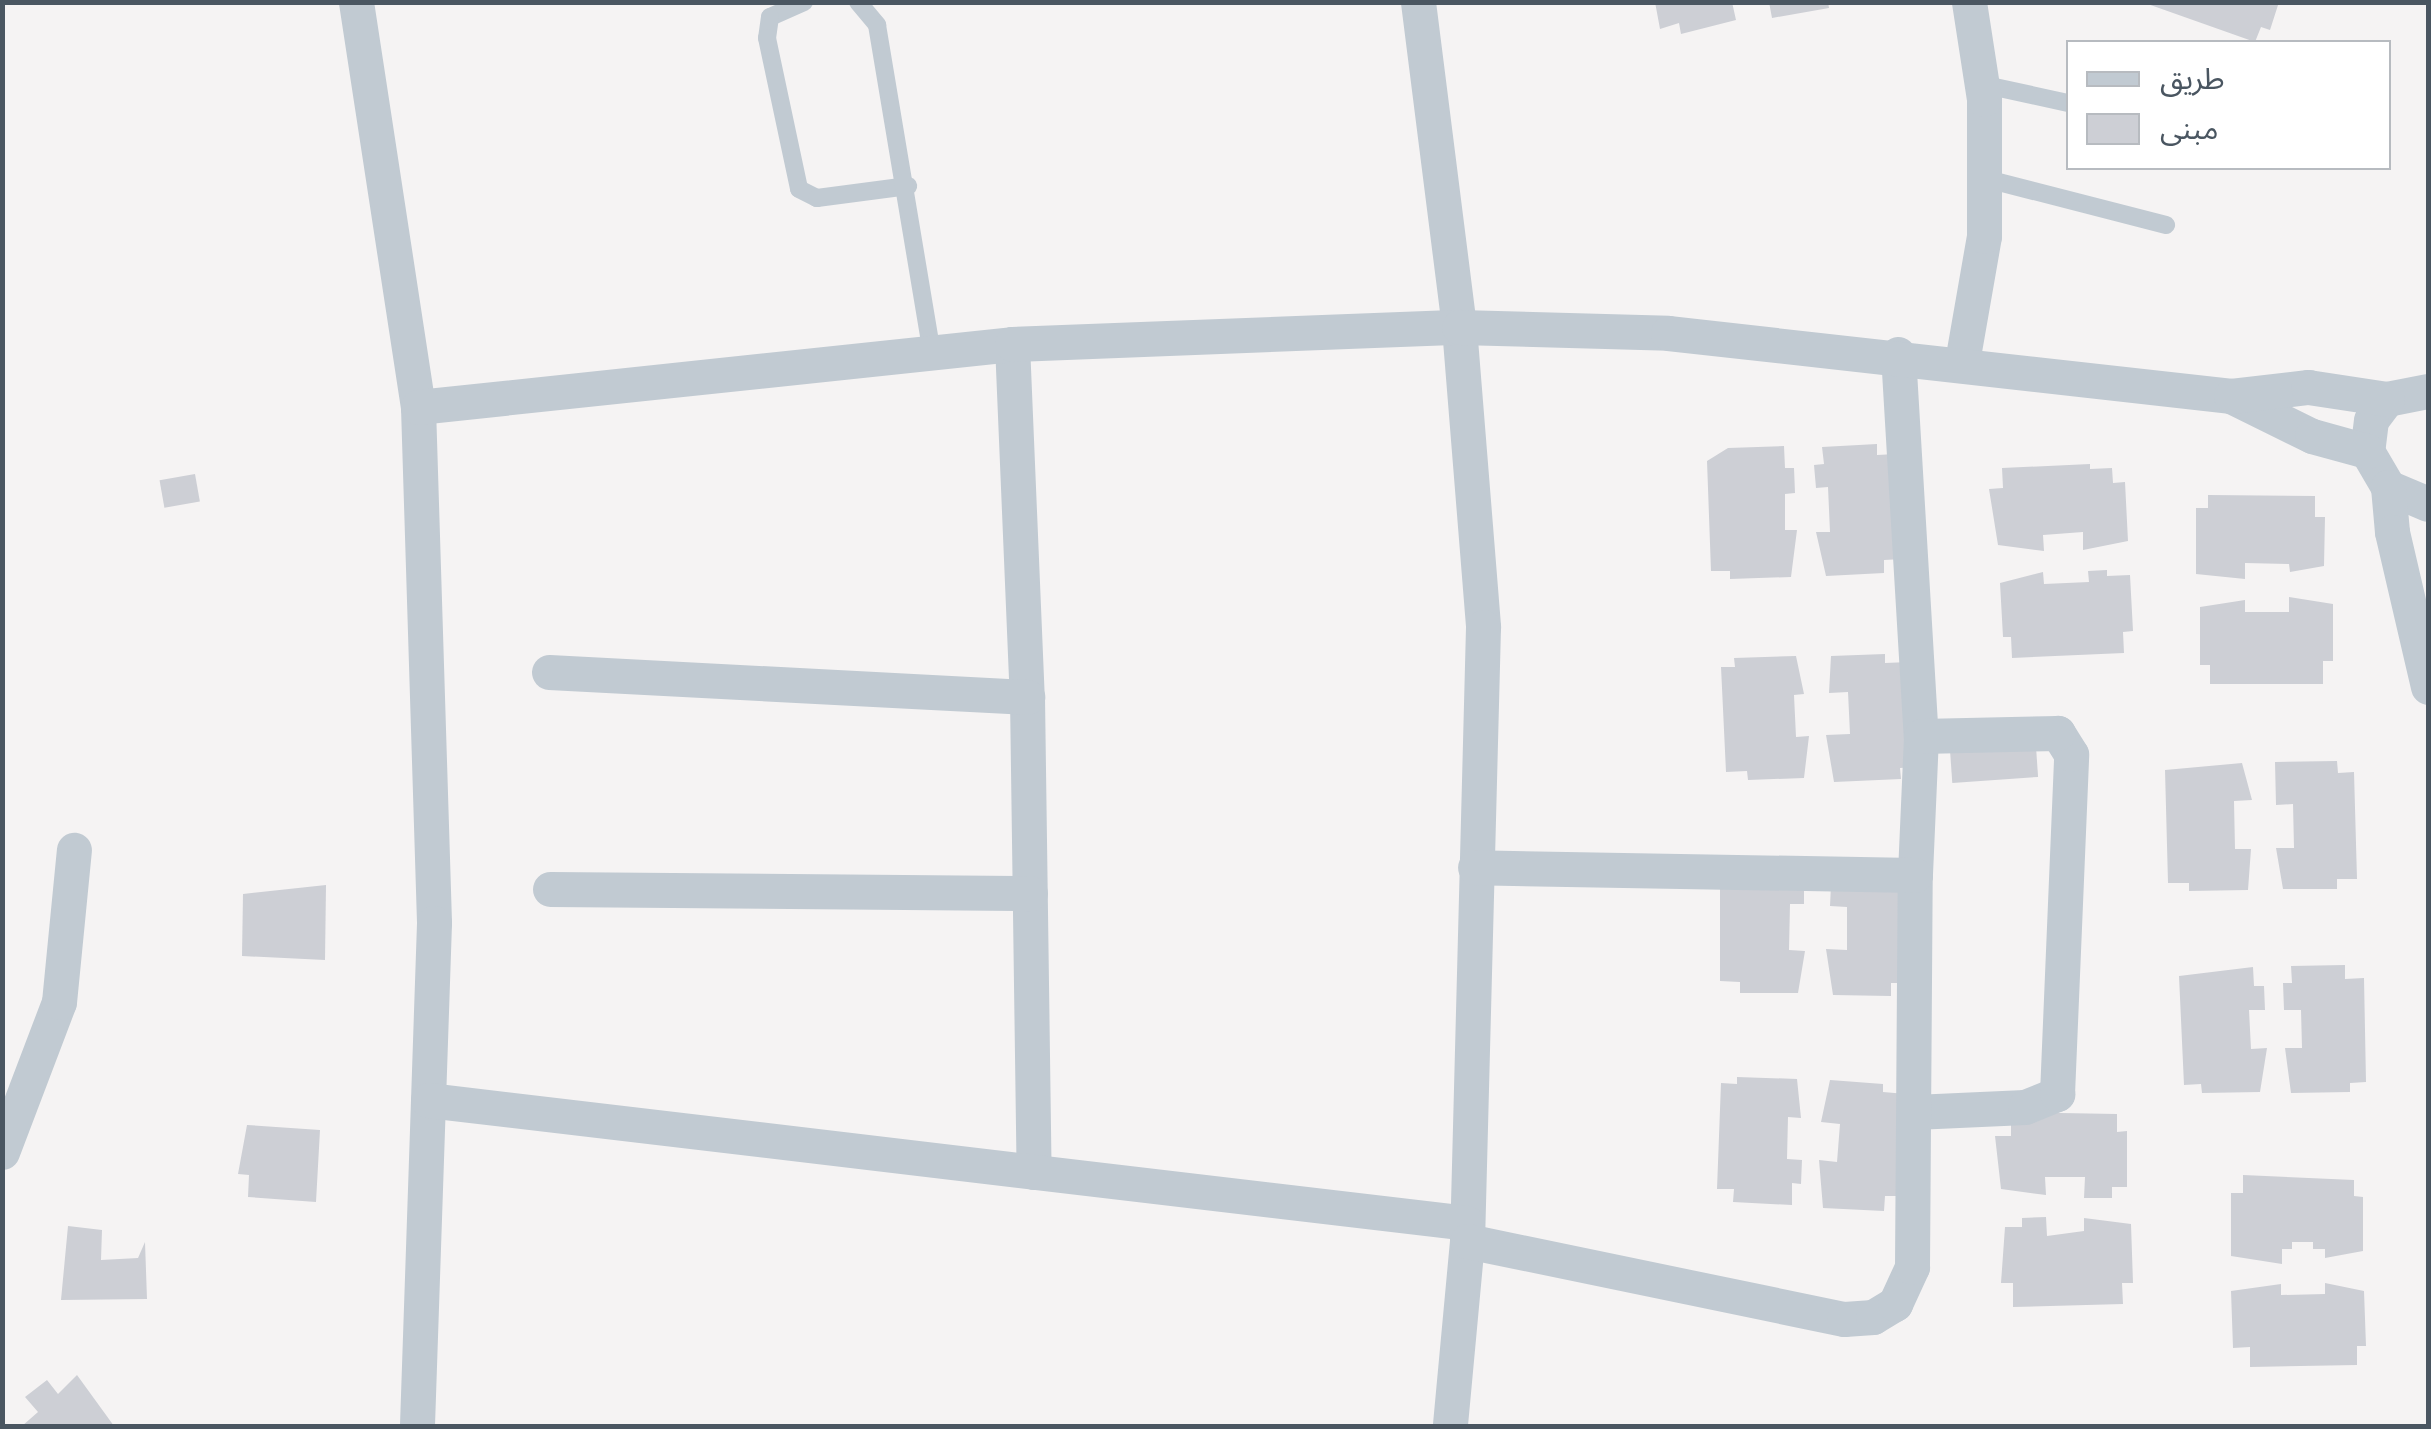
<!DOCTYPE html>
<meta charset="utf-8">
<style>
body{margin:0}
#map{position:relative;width:2431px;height:1429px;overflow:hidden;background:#f5f3f3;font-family:"Source Sans 3","Noto Sans Arabic",sans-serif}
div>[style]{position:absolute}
.building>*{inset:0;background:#cdcfd5;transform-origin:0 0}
.lane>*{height:18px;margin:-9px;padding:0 9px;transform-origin:9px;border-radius:9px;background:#c1cad2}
.street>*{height:35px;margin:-17.5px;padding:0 17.5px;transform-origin:17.5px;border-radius:17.5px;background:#c1cad2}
span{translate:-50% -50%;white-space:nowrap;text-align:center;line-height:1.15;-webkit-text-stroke:10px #fff;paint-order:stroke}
.frame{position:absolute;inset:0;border:5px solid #4a5661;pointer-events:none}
.legend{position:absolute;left:2066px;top:40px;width:325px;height:130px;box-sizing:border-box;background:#fff;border:2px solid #b7bbc0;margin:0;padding:12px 18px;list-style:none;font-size:30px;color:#4a5661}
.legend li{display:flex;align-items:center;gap:20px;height:50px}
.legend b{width:50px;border:2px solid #b7bbc0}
</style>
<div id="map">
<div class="building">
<i style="clip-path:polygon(1655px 2px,1732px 2px,1736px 20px,1681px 34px,1679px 23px,1660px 29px)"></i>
<i style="clip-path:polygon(1769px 2px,1828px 2px,1829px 8px,1772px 18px)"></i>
<i style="clip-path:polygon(2142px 2px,2279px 2px,2270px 30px,2261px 27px,2255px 42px)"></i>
<i style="clip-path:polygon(1877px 444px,1877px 455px,1896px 454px,1903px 559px,1884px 560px,1884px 573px,1826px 576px,1816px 532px,1830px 532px,1828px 487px,1816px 488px,1814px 465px,1824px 464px,1822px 447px)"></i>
<i style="clip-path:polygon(1784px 446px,1785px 468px,1794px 468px,1795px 493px,1785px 494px,1785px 530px,1797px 530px,1791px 577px,1730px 579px,1730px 571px,1711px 571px,1707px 461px,1728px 448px)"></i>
<i style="clip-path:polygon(2090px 464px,2090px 469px,2112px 468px,2113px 483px,2125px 482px,2128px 541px,2083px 550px,2083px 532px,2043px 535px,2044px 551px,1998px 545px,1989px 489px,2003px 488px,2002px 468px)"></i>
<i style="left:195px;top:474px;width:28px;height:36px;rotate:80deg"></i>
<i style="clip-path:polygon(2208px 495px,2315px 496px,2315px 517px,2325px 517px,2324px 566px,2290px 572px,2289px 564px,2245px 563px,2245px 579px,2196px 574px,2196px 508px,2208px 508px)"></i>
<i style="clip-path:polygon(2107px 570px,2107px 576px,2130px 575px,2133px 631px,2123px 632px,2124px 653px,2012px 658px,2011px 637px,2003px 637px,2000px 583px,2043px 572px,2044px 584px,2089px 582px,2088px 571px)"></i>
<i style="clip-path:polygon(2289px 597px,2333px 604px,2333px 661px,2323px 661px,2323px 684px,2210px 684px,2210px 665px,2200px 665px,2200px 607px,2245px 600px,2245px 612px,2289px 612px)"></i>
<i style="clip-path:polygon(1885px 654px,1885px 663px,1909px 662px,1913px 767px,1900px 768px,1901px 779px,1834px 782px,1826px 735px,1850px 734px,1848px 692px,1829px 693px,1831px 656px)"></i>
<i style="clip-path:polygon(1796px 656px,1804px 694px,1794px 695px,1796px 737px,1809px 736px,1804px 778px,1748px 780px,1747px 771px,1726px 772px,1721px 667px,1735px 667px,1734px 658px)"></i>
<i style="left:2036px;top:747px;width:30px;height:86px;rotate:86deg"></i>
<i style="clip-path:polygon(2337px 761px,2338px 773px,2354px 772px,2357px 879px,2337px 879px,2337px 889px,2283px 889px,2276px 848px,2294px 848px,2293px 804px,2276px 805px,2275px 762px)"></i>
<i style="clip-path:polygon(2242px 763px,2252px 800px,2234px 801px,2235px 849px,2251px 849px,2248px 890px,2189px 891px,2189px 883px,2168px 883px,2165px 770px)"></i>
<i style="clip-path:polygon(1720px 874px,1804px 888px,1804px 904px,1790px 904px,1789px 950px,1805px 951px,1798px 993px,1740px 993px,1740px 982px,1720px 981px)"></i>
<i style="clip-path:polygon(326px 885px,325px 960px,242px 956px,243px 894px)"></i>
<i style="clip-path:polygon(1831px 885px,1912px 885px,1909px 983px,1891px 983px,1891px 996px,1833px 995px,1826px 949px,1847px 950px,1847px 907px,1830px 906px)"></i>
<i style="clip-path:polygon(2345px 965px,2345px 979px,2364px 978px,2366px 1082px,2350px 1083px,2350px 1092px,2291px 1093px,2285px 1048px,2302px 1048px,2301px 1010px,2284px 1010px,2283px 983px,2292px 983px,2291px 966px)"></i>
<i style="clip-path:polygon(2253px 967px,2254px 986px,2264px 986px,2265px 1010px,2249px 1010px,2251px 1049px,2267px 1048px,2260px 1092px,2202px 1093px,2201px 1084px,2184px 1085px,2179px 976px)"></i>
<i style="clip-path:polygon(1737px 1077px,1797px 1079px,1801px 1118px,1788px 1117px,1787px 1159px,1802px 1160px,1801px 1184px,1792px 1183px,1792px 1205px,1733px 1202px,1734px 1189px,1717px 1189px,1721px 1083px,1737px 1084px)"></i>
<i style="clip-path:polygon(1830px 1080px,1883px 1084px,1883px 1092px,1906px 1094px,1899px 1196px,1885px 1196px,1884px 1211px,1823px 1208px,1819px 1160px,1837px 1162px,1840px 1124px,1821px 1122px)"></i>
<i style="clip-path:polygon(2011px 1112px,2117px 1114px,2117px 1132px,2127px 1131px,2127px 1187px,2112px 1187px,2112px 1198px,2084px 1198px,2085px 1177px,2045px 1177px,2046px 1195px,2001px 1189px,1995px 1136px,2011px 1136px)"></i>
<i style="clip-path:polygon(247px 1125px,320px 1130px,316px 1202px,248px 1197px,249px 1175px,238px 1174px)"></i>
<i style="clip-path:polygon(2243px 1175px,2354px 1180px,2354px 1196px,2363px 1197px,2363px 1251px,2325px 1258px,2325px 1249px,2313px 1249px,2313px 1242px,2292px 1242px,2292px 1249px,2282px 1249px,2282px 1264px,2231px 1256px,2231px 1193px,2243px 1193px)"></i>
<i style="clip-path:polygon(2046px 1217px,2047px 1236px,2084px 1231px,2084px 1218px,2131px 1224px,2133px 1283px,2122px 1283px,2123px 1304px,2013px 1307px,2013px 1283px,2001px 1283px,2005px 1227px,2022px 1227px,2022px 1218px)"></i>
<i style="clip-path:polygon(68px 1226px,102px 1230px,101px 1260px,138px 1258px,145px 1242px,147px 1299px,61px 1300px)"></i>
<i style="clip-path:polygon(2325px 1283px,2364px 1291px,2366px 1346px,2357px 1346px,2357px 1365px,2250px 1367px,2250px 1347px,2233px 1348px,2231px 1291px,2281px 1284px,2281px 1295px,2325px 1294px)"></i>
<i style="clip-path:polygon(77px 1375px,114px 1426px,22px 1426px,38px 1412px,25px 1397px,47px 1380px,58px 1394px)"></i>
</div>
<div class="lane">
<i style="left:804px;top:2px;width:37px;rotate:156deg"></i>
<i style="left:770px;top:17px;width:21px;rotate:98deg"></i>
<i style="left:767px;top:38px;width:154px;rotate:78deg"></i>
<i style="left:799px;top:189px;width:20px;rotate:27deg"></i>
<i style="left:817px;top:198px;width:92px;rotate:-7.5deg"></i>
<i style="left:858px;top:2px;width:30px;rotate:50deg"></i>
<i style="left:877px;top:25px;width:332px;rotate:80.5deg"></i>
<i style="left:1981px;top:84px;width:89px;rotate:12.3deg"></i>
<i style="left:1983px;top:178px;width:189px;rotate:14.4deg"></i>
</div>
<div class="street">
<i style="left:356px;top:2px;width:410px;rotate:81.3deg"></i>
<i style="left:418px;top:407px;width:516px;rotate:88.22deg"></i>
<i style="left:434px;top:923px;width:503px;rotate:91.94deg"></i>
<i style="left:1418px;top:2px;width:328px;rotate:82.8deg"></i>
<i style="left:1459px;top:327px;width:301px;rotate:85.4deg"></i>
<i style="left:1483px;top:627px;width:614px;rotate:91.49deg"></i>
<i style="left:1467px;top:1241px;width:186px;rotate:95.3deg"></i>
<i style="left:1012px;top:344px;width:353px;rotate:87.6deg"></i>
<i style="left:1027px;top:697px;width:475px;rotate:89.2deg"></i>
<i style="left:1898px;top:354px;width:383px;rotate:86.6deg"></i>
<i style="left:1921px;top:736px;width:139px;rotate:92.5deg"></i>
<i style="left:1962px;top:362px;width:128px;rotate:-80.1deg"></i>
<i style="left:1984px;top:236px;width:137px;rotate:-90deg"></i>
<i style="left:1984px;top:99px;width:98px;rotate:-98.8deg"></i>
<i style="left:2428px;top:391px;width:42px;rotate:169deg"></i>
<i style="left:2387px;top:399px;width:26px;rotate:127deg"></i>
<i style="left:2371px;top:420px;width:31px;rotate:97deg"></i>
<i style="left:2367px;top:451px;width:42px;rotate:59.7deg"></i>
<i style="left:2388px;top:487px;width:43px;rotate:23deg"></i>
<i style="left:2231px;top:396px;width:90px;rotate:26.3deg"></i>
<i style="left:2312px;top:436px;width:57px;rotate:15.3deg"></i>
<i style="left:418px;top:407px;width:597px;rotate:-6.05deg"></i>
<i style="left:1012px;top:344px;width:447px;rotate:-2.2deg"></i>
<i style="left:1459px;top:327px;width:209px;rotate:1.6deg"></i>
<i style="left:1668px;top:333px;width:567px;rotate:6.38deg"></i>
<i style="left:2231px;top:396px;width:78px;rotate:-6.7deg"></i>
<i style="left:2308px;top:387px;width:80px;rotate:8.6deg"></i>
<i style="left:2388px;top:487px;width:45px;rotate:84.9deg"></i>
<i style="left:2392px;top:532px;width:159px;rotate:76.9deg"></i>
<i style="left:549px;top:672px;width:479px;rotate:3deg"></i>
<i style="left:550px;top:889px;width:480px;rotate:0.5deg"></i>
<i style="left:428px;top:1100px;width:1046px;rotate:6.75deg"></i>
<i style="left:1914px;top:1112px;width:111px;rotate:-2.6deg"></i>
<i style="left:2025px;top:1107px;width:35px;rotate:-22deg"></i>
<i style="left:2057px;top:1094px;width:340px;rotate:-87.6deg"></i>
<i style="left:2071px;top:754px;width:25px;rotate:-122deg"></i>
<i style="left:2058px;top:733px;width:137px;rotate:178.7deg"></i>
<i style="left:2px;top:1152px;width:160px;rotate:-69.2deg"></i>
<i style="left:59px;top:1002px;width:153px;rotate:-84.4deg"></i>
<i style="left:1467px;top:1241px;width:385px;rotate:11.7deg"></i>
<i style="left:1844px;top:1319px;width:29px;rotate:-4deg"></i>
<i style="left:1873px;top:1317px;width:26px;rotate:-31deg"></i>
<i style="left:1895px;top:1304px;width:41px;rotate:-65.3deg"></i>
<i style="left:1912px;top:1267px;width:392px;rotate:-89.6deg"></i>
<i style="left:1915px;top:875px;width:440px;rotate:-179deg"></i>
</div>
<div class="frame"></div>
<ul class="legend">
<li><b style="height:12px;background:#c1cad2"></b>طريق</li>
<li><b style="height:28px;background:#cdcfd5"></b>مبنى</li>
</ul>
</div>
